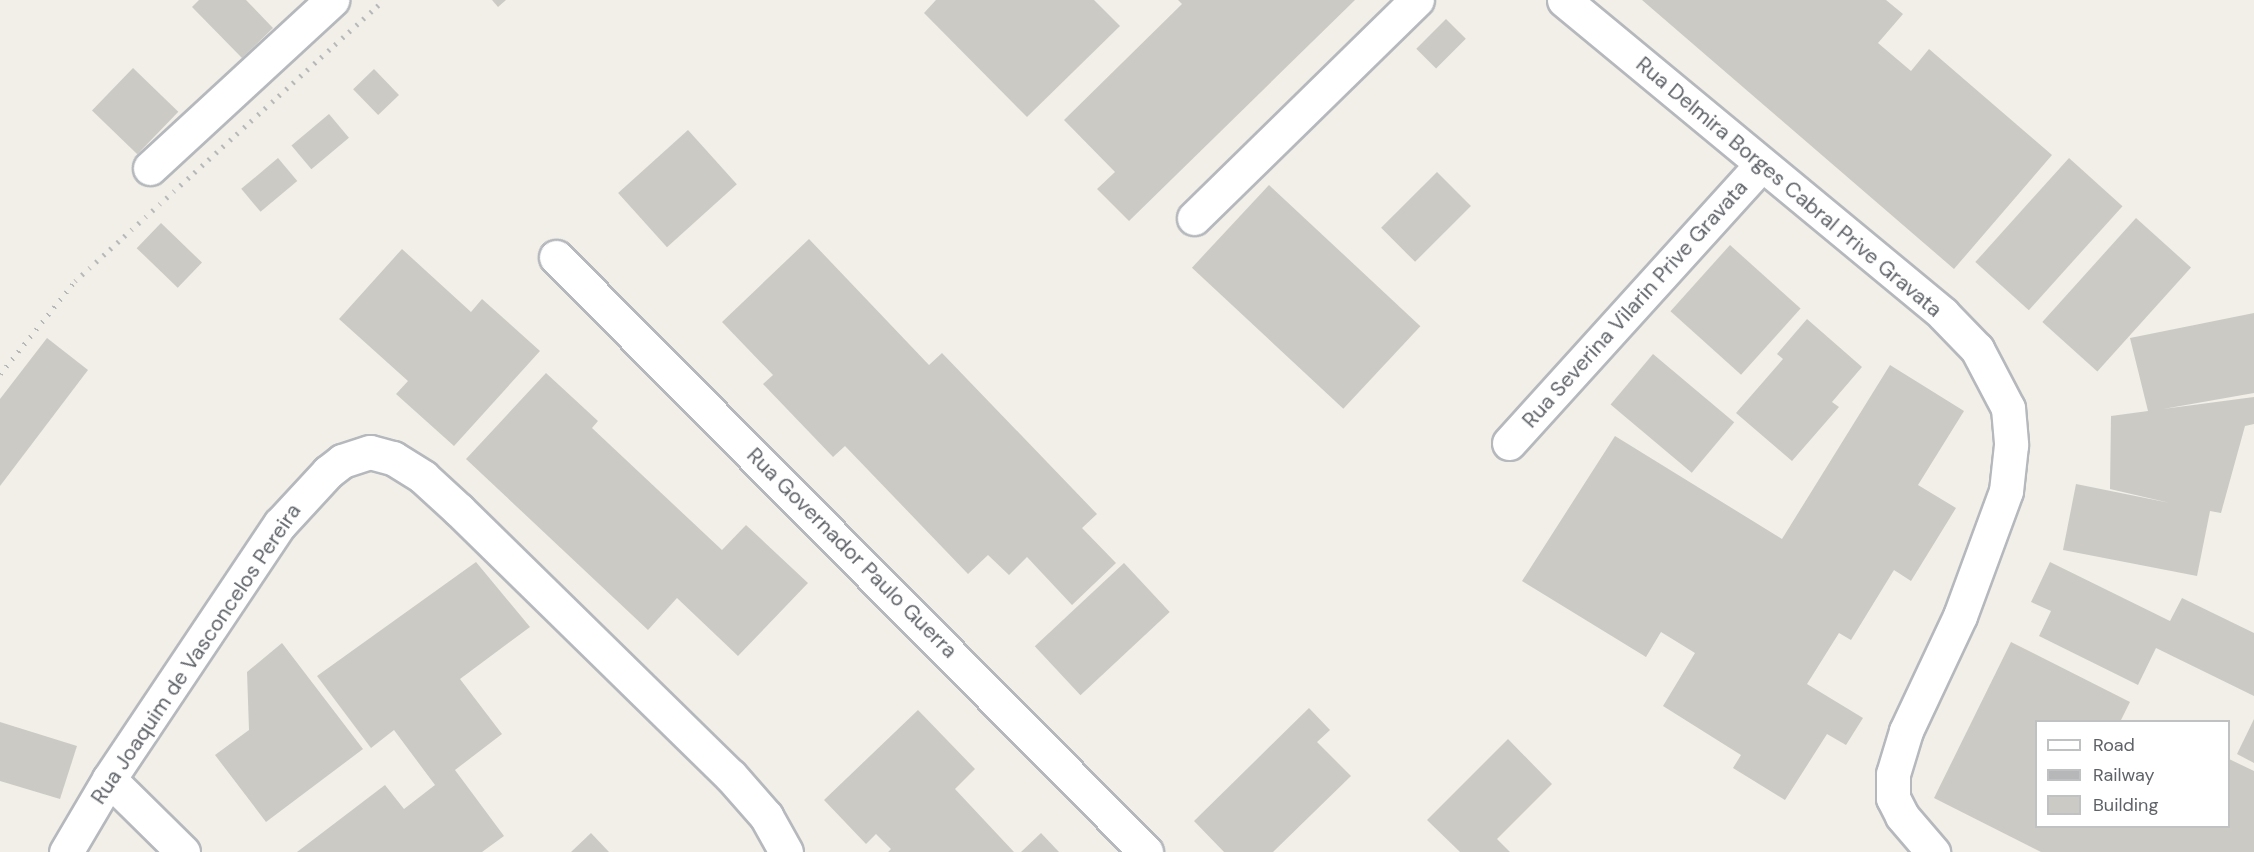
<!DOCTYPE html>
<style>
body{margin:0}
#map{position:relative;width:2254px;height:852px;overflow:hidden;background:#f1efe8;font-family:"DM Sans",sans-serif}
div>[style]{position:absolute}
.building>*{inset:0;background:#cccac5;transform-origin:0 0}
.roads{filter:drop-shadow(2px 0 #b5b8bc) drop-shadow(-2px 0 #b5b8bc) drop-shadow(0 2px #b5b8bc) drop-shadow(0 -2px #b5b8bc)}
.minor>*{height:33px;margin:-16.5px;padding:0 16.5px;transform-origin:16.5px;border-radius:16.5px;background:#fff}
.rail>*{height:4.5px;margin-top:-2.25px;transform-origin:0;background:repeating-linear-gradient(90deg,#b6b7b8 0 1.5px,transparent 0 9.5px)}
span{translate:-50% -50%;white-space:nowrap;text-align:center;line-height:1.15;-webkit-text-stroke:5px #fff;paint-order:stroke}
.street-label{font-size:21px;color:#5f6368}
.legend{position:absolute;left:2035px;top:720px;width:195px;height:108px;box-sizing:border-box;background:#fff;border:2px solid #bfc1c3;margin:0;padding:8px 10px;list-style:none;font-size:18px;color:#5f6368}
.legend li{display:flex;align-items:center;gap:12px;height:30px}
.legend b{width:30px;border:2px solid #bfc1c3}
</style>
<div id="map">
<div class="building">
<i style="clip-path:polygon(199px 0,246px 0,273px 28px,242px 58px,192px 7px)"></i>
<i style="clip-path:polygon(492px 0,506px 0,498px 7px)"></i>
<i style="clip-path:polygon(936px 0,1094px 0,1120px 26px,1027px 117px,924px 13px)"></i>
<i style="clip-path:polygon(1178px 0,1355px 0,1129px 221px,1097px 189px,1115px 172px,1064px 120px,1182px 4px)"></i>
<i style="clip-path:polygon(1642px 0,1886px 0,1903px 14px,1878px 43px,1911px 71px,1929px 49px,2052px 155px,1954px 269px)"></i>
<i style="left:1446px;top:19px;width:28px;height:42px;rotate:45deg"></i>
<i style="left:133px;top:68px;width:63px;height:59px;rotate:44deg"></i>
<i style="left:374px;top:69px;width:36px;height:29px;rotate:46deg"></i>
<i style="left:329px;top:114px;width:31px;height:49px;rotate:50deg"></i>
<i style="left:688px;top:130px;width:73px;height:94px;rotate:48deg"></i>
<i style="left:278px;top:158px;width:30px;height:48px;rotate:50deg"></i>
<i style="left:2069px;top:158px;width:72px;height:140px;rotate:42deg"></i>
<i style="left:1437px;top:172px;width:48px;height:79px;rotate:45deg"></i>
<i style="left:1269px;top:185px;width:207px;height:113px;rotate:43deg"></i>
<i style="left:2136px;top:218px;width:74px;height:140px;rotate:42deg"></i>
<i style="left:161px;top:223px;width:57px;height:35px;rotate:44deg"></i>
<i style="clip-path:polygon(809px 239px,929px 365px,942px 353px,1097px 514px,1082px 528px,1116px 563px,1072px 605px,1027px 557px,1009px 575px,988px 555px,968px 574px,845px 446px,833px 457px,763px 384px,773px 375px,722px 322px)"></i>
<i style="left:1730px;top:245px;width:95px;height:89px;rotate:42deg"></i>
<i style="clip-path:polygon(402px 249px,471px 312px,482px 299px,540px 351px,454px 446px,396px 394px,408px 381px,339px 319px)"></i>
<i style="clip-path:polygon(2254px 313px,2254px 393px,2163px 409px,2254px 397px,2254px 424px,2245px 426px,2221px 513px,2210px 511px,2197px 576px,2063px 550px,2076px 484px,2170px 503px,2110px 489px,2111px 416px,2148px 411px,2130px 338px)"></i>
<i style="clip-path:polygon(1807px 319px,1862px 367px,1832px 402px,1839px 407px,1792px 461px,1736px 413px,1783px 359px,1777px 354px)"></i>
<i style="clip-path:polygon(47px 338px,88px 370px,0 486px,0 399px)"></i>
<i style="left:1653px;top:354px;width:106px;height:66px;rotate:40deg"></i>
<i style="clip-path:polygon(1890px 365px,1964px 411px,1918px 485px,1956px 508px,1911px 581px,1894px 570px,1851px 640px,1839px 633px,1807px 684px,1863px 718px,1846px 745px,1827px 734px,1785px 800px,1733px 768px,1741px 755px,1663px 706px,1695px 653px,1661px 632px,1646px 657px,1522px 581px,1615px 436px,1782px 539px)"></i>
<i style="clip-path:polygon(546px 373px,598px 421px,592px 428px,722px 550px,746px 525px,808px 583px,738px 656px,677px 598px,648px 630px,466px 459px)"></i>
<i style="clip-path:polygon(476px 562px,530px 627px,460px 679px,502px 734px,455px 770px,504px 836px,482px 852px,297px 852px,385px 785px,404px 809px,435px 785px,394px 730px,371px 748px,317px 676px)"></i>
<i style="clip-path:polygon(2050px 562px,2170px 621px,2182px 598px,2254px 633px,2254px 696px,2156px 648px,2138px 685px,2039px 636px,2051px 611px,2031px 602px)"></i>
<i style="left:1124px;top:563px;width:67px;height:122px;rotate:47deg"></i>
<i style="clip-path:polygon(2011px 642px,2130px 702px,2120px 722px,2036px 722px,2036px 826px,2229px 826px,2229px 759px,2254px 771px,2254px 852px,2041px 852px,1934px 798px)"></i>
<i style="clip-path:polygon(282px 643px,363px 749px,266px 822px,215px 755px,249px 730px,247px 672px)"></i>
<i style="clip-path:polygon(1309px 708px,1330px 730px,1317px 742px,1351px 776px,1273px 852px,1224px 852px,1194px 821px)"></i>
<i style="clip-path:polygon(918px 710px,975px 769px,955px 789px,1014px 852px,888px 852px,891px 849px,876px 834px,866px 844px,824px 800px)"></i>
<i style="clip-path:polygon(2254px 719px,2254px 763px,2237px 754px)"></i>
<i style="clip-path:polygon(0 722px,77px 746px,60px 799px,0 781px)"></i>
<i style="clip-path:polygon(1508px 739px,1552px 784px,1497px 839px,1510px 852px,1460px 852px,1427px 820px)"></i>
<i style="clip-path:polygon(591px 833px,609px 852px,571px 852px)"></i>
<i style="clip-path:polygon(1041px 833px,1059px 852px,1021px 852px)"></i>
</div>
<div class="roads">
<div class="minor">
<i style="left:1564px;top:0;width:492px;rotate:39.6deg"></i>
<i style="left:1943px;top:314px;width:49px;rotate:45.8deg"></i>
<i style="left:1977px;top:349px;width:67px;rotate:62.3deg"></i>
<i style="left:2008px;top:408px;width:37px;rotate:85deg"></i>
<i style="left:2011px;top:445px;width:46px;rotate:96.2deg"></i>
<i style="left:2006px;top:491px;width:133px;rotate:110.2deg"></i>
<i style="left:1960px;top:616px;width:127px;rotate:115.2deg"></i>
<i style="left:1906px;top:731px;width:45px;rotate:106.8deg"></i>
<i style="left:1893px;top:774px;width:24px;rotate:90deg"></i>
<i style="left:1893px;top:798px;width:20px;rotate:63deg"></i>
<i style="left:1902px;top:816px;width:48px;rotate:49.3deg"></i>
<i style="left:150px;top:168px;width:248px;rotate:-42.7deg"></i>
<i style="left:1194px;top:218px;width:312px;rotate:-44.4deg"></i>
<i style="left:556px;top:257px;width:838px;rotate:45.24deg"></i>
<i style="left:1509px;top:443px;width:375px;rotate:-47.8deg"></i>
<i style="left:109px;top:779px;width:104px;rotate:44.6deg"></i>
<i style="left:66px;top:852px;width:85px;rotate:-59.5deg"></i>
<i style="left:109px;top:779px;width:307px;rotate:-56.2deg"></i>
<i style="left:280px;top:524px;width:71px;rotate:-47.3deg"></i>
<i style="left:328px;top:472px;width:18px;rotate:-38deg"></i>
<i style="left:342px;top:461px;width:29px;rotate:-18deg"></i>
<i style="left:370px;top:452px;width:24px;rotate:15deg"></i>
<i style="left:393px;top:458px;width:36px;rotate:32deg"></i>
<i style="left:423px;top:477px;width:49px;rotate:42.5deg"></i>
<i style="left:459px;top:510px;width:379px;rotate:44.4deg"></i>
<i style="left:730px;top:775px;width:55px;rotate:48.7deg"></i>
<i style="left:766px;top:816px;width:41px;rotate:60.9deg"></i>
</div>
</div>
<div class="rail">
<i style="left:0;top:374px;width:119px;rotate:-51.1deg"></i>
<i style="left:75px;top:281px;width:418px;rotate:-42.3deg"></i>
</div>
<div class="street-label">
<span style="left:1789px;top:187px;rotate:40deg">Rua Delmira Borges Cabral Prive Gravata</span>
<span style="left:1635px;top:304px;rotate:-48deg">Rua Severina Vilarin Prive Gravata</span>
<span style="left:852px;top:553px;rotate:45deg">Rua Governador Paulo Guerra</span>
<span style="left:196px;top:654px;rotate:-56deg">Rua Joaquim de Vasconcelos Pereira</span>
</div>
<ul class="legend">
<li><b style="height:8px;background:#fff"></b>Road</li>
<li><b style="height:8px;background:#b6b7b8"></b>Railway</li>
<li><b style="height:16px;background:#cccac5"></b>Building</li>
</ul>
</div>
